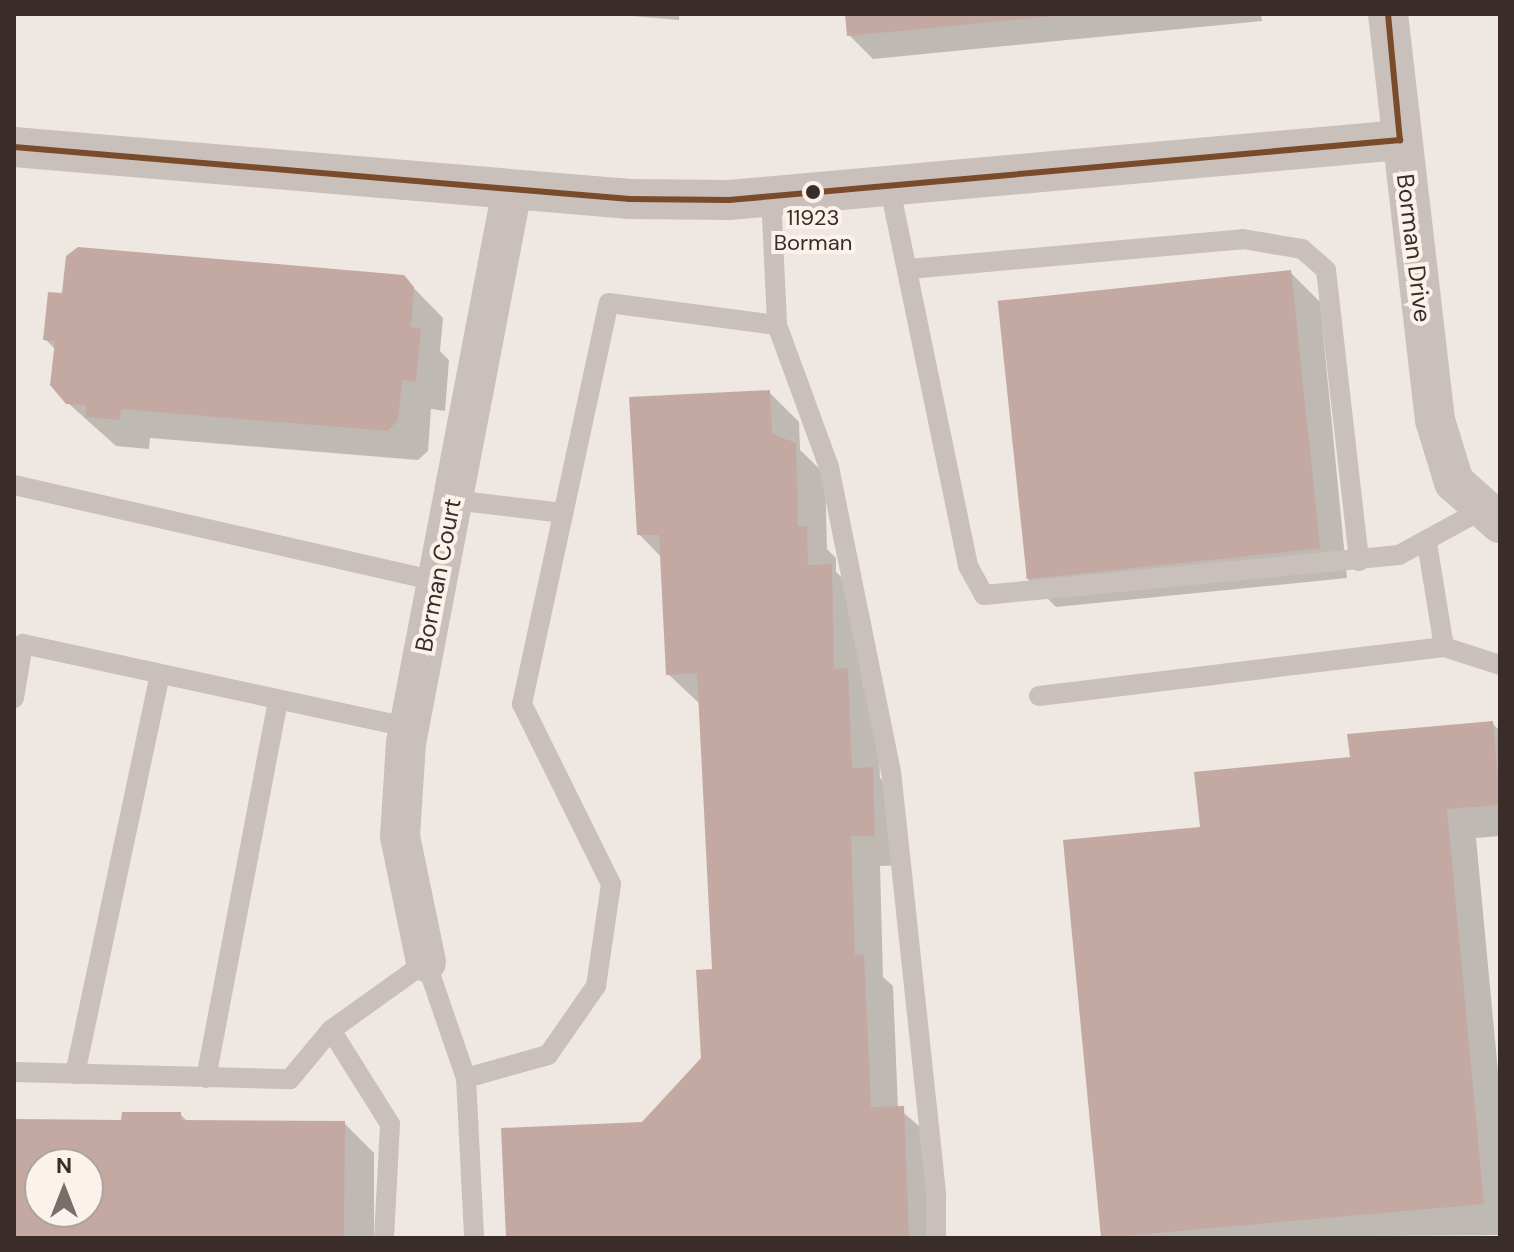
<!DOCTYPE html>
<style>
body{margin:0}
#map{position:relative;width:1514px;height:1252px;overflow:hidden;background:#efe8e2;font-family:"DM Sans",sans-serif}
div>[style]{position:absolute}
.shadow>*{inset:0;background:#0003}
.building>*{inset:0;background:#c4a9a3;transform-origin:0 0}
.lane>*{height:20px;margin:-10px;padding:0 10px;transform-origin:10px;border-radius:10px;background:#c9c0bb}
.street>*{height:40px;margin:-20px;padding:0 20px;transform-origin:20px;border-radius:20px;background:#c9c0bb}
.bus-1>*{height:6px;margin:-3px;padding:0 3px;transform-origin:3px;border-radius:3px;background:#7a4b2a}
.dots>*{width:22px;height:22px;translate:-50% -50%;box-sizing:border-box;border:4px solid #fbf2eb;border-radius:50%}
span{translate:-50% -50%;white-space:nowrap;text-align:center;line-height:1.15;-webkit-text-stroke:8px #fbf2eb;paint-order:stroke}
.bus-label{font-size:22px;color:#3a2c29}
.street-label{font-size:24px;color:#3a2c29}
.frame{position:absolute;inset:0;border:16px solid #3a2c29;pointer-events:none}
.north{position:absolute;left:24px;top:1148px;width:80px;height:80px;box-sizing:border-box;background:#fbf2eb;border:2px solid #aea39d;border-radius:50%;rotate:0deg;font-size:22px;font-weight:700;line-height:32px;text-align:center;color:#3a2c29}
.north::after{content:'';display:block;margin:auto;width:28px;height:36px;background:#796e6a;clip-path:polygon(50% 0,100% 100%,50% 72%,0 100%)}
</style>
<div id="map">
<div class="shadow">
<i style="clip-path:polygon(609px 14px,679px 14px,679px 20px)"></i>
<i style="clip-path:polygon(847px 14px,1261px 14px,1262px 21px,873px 59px,849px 35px)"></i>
<i style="clip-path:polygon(1290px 272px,1320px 302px,1347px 578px,1056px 607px,1026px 577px)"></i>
<i style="clip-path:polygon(403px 277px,443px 318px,440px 351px,449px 360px,445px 411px,431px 409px,428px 451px,418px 460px,150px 438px,149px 449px,116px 446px,68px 403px,56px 350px,45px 339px)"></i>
<i style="clip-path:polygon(769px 392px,799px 422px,800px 450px,825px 474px,827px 549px,836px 558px,836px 572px,861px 596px,863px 686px,877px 700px,880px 778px,902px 799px,904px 865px,880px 866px,883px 977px,893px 986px,898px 1108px,933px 1138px,937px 1238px,508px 1238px,643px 1124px,703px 1059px,714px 971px,700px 704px,668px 674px,662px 558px,639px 534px)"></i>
<i style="clip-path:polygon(1492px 723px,1500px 731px,1500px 836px,1476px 838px,1500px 1093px,1500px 1235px,1103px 1238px,1065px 842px,1202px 829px)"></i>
<i style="clip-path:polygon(evenodd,180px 1114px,188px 1122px,344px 1123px,374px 1153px,374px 1238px,14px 1238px,14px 1121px,123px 1122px,180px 1114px,40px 1164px,88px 1164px,88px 1212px,40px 1212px,40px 1164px)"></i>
</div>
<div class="building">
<i style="clip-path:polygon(845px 14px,1054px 14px,1054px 16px,847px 36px)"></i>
<i style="clip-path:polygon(78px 247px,404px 275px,414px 287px,411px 327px,421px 328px,416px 382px,402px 380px,398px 421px,387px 431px,121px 409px,120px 420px,85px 417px,86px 405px,66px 404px,50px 385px,55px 341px,43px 340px,48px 292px,62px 293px,66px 256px)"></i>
<i style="left:1291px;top:270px;width:280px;height:295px;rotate:84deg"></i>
<i style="clip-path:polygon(770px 390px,772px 434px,796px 443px,798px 526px,807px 526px,808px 565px,832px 564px,834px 669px,848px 668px,852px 768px,873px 767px,875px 836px,851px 836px,855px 955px,864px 954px,871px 1107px,904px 1106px,909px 1238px,506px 1238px,501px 1128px,642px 1122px,701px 1058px,696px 970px,712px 969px,697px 673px,666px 675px,659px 535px,637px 535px,629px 397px)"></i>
<i style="clip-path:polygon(1493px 721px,1500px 805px,1447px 809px,1484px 1204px,1101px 1238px,1063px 840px,1200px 827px,1194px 772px,1350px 757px,1347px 734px)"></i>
<i style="clip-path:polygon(evenodd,122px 1112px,181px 1112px,181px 1120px,345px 1121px,344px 1238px,14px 1238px,14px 1119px,121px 1120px,122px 1112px,40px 1164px,88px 1164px,88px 1212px,40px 1212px,40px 1164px)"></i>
</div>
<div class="lane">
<i style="left:889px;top:184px;width:390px;rotate:78.3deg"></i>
<i style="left:968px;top:566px;width:33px;rotate:61deg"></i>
<i style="left:984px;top:595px;width:417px;rotate:-5.5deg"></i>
<i style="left:1399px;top:555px;width:96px;rotate:-28.7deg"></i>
<i style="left:771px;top:196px;width:129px;rotate:87.3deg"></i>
<i style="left:909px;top:269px;width:335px;rotate:-5.1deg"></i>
<i style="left:1243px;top:239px;width:60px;rotate:9.6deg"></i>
<i style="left:1302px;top:249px;width:32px;rotate:41deg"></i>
<i style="left:1326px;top:270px;width:293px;rotate:83.5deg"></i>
<i style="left:14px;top:485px;width:434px;rotate:12.8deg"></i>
<i style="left:453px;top:500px;width:111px;rotate:6.7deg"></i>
<i style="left:1444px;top:647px;width:59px;rotate:17.8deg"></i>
<i style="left:1039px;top:696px;width:408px;rotate:-6.9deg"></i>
<i style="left:1444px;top:647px;width:105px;rotate:-99.3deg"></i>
<i style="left:14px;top:698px;width:55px;rotate:-80.5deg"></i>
<i style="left:23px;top:644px;width:394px;rotate:12.2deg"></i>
<i style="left:331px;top:1030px;width:111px;rotate:57.9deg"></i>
<i style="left:390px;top:1124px;width:114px;rotate:93deg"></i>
<i style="left:14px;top:1072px;width:276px;rotate:1.5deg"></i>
<i style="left:290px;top:1079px;width:64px;rotate:-50.1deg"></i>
<i style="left:331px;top:1030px;width:117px;rotate:-35.6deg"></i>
<i style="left:426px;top:962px;width:123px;rotate:71deg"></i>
<i style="left:466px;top:1078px;width:160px;rotate:87.1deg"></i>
<i style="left:75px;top:1074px;width:408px;rotate:-78deg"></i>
<i style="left:206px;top:1078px;width:385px;rotate:-79.2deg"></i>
<i style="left:466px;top:1078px;width:85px;rotate:-15.7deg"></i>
<i style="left:548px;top:1055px;width:84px;rotate:-55.2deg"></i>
<i style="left:596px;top:986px;width:103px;rotate:-81.6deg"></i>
<i style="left:611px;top:884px;width:201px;rotate:-116.3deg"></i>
<i style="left:522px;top:704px;width:410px;rotate:-77.8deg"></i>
<i style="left:609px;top:303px;width:169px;rotate:7.5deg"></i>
<i style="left:777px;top:325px;width:151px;rotate:69.9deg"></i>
<i style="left:829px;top:467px;width:310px;rotate:78.5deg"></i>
<i style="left:891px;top:771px;width:425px;rotate:83.9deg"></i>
<i style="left:936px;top:1194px;width:44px;rotate:90deg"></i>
</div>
<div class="street">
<i style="left:1388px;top:14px;width:409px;rotate:83.4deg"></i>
<i style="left:1435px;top:420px;width:65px;rotate:73deg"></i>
<i style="left:1454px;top:482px;width:62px;rotate:41.7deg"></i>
<i style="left:14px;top:147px;width:618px;rotate:4.83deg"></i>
<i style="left:630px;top:199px;width:99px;rotate:0.6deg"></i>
<i style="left:729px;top:200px;width:674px;rotate:-5.11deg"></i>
<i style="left:426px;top:962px;width:129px;rotate:-101.7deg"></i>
<i style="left:400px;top:836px;width:93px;rotate:-86.3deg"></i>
<i style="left:406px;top:743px;width:563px;rotate:-79.15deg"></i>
</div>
<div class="bus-1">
<i style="left:1388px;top:14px;width:127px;rotate:84.6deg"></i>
<i style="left:14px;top:147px;width:618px;rotate:4.83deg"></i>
<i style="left:630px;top:199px;width:99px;rotate:0.6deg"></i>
<i style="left:729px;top:200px;width:674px;rotate:-5.11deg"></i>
</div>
<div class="dots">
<i style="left:813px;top:192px;background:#3a2c29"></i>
</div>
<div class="bus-label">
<span style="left:813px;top:230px">11923<br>Borman</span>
</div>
<div class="street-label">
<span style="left:1414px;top:248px;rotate:83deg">Borman Drive</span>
<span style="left:438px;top:575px;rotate:-79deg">Borman Court</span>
</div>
<div class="frame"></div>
<div class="north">N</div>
</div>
